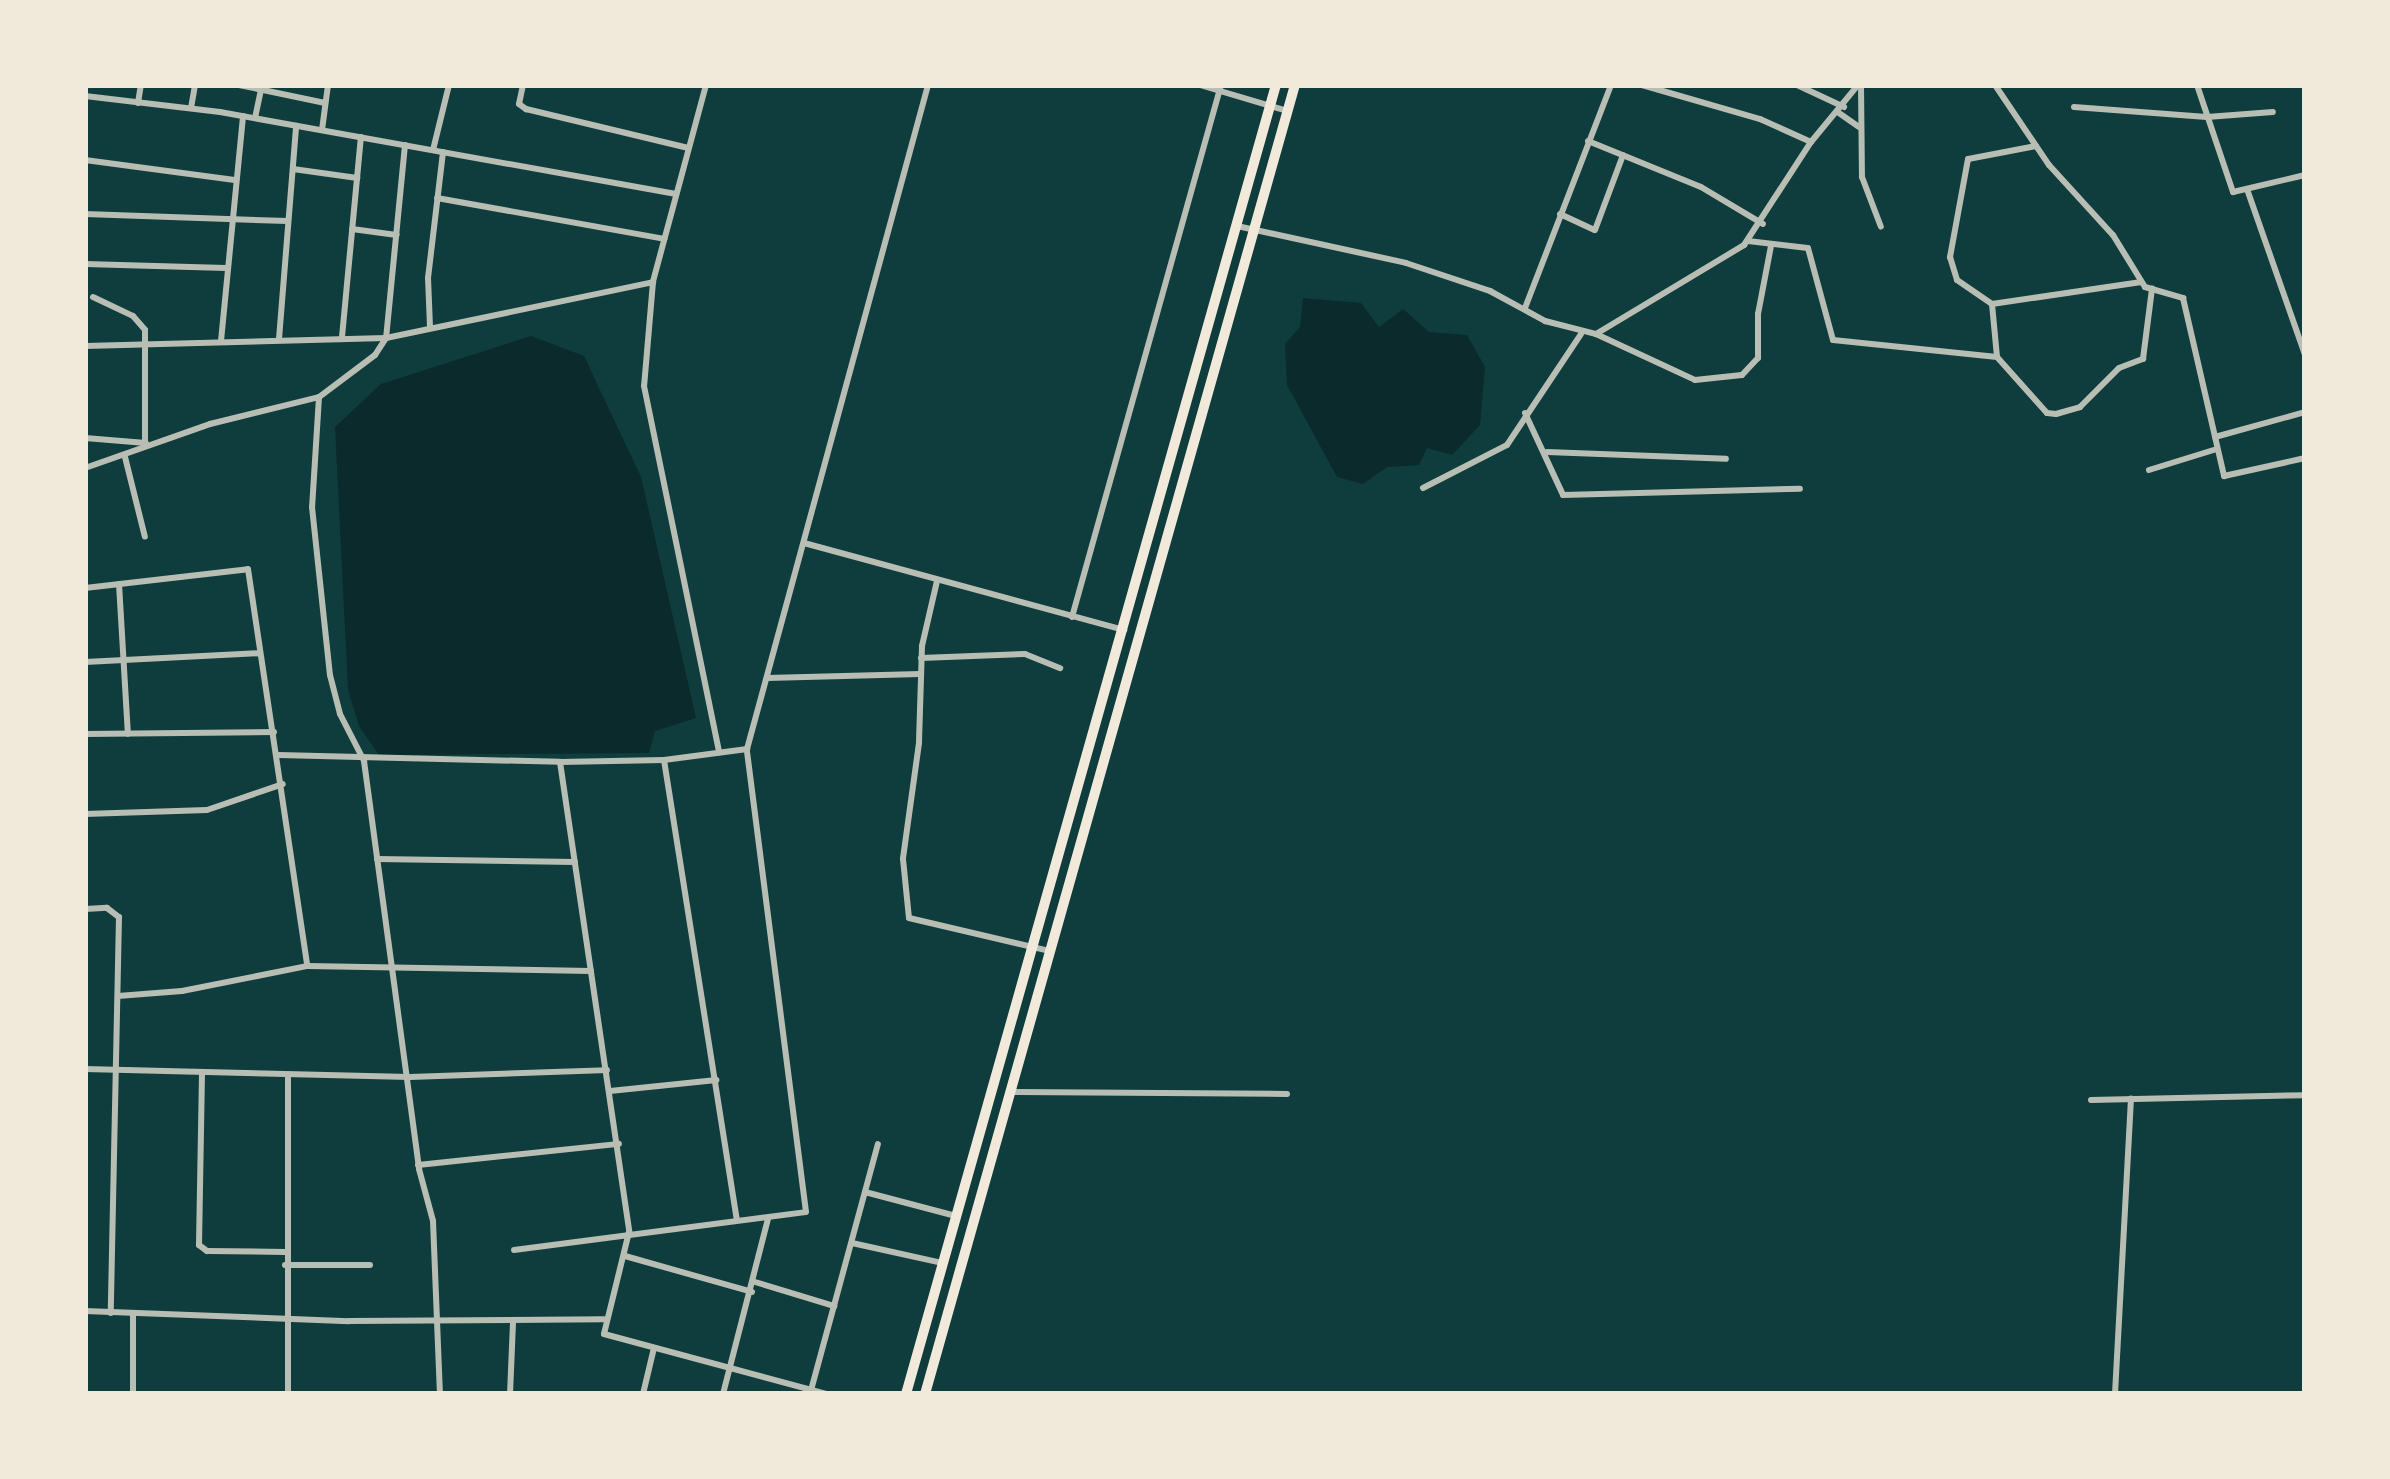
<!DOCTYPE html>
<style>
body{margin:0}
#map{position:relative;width:2390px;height:1479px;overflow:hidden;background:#0f3d3e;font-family:Helvetica,sans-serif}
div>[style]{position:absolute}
.water>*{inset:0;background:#0a2a2b}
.minor>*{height:6px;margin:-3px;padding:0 3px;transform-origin:3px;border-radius:3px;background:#b8beb3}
.primary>*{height:10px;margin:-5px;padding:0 5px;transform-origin:5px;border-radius:5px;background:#f1e9da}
span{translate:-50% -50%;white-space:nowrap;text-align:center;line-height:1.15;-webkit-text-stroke:10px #f1e9da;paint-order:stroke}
.frame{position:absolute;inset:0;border:88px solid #f1e9da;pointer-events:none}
</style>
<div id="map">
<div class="water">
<i style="clip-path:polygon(1303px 298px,1361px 303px,1379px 327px,1403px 309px,1429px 332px,1467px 335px,1485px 367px,1480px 425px,1452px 455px,1427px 448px,1419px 465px,1387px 467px,1363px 484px,1337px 477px,1287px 385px,1285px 344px,1300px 327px)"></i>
<i style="clip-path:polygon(531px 336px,584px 356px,641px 477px,696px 718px,655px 731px,649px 753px,379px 755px,359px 726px,348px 690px,335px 427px,381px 384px)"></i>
</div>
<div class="minor">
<i style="left:239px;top:85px;width:88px;rotate:11.8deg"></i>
<i style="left:523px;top:85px;width:19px;rotate:102deg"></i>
<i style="left:519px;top:104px;width:9px;rotate:36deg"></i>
<i style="left:526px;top:109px;width:167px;rotate:13.5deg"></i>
<i style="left:706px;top:85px;width:204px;rotate:105.1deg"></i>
<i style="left:653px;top:282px;width:104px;rotate:94.9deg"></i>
<i style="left:644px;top:386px;width:374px;rotate:78.4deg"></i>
<i style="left:1200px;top:85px;width:91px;rotate:16.6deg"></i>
<i style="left:1642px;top:85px;width:123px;rotate:16.1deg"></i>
<i style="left:1760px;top:119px;width:56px;rotate:24.3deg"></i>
<i style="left:1797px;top:85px;width:52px;rotate:25.1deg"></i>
<i style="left:1861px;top:85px;width:92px;rotate:89.4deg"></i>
<i style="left:1862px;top:177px;width:53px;rotate:69.2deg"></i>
<i style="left:1995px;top:85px;width:97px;rotate:56deg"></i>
<i style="left:2049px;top:165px;width:95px;rotate:47.6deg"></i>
<i style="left:2113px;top:235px;width:61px;rotate:58.4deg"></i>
<i style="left:2145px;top:287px;width:40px;rotate:16deg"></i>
<i style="left:2183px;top:298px;width:183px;rotate:77deg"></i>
<i style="left:2224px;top:476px;width:83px;rotate:-12.5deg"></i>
<i style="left:2197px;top:85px;width:113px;rotate:71.4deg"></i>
<i style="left:2233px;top:192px;width:74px;rotate:-13.3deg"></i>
<i style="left:85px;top:96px;width:136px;rotate:6.8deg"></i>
<i style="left:220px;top:112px;width:462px;rotate:10.2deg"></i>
<i style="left:138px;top:103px;width:18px;rotate:-81deg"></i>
<i style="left:2074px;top:107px;width:133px;rotate:4.3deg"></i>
<i style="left:2207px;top:117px;width:66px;rotate:-4.3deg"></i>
<i style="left:191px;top:108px;width:23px;rotate:-80deg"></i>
<i style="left:1839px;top:113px;width:24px;rotate:35deg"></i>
<i style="left:255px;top:118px;width:34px;rotate:-78deg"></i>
<i style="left:322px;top:130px;width:45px;rotate:-82.4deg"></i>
<i style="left:1588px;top:141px;width:122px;rotate:22.2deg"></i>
<i style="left:1701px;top:187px;width:72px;rotate:30.8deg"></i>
<i style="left:405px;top:145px;width:194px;rotate:95.6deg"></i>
<i style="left:386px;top:338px;width:20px;rotate:123deg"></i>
<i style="left:375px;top:355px;width:70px;rotate:143.1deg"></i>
<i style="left:319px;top:397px;width:110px;rotate:93.6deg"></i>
<i style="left:312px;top:507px;width:169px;rotate:83.9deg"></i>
<i style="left:330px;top:675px;width:40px;rotate:75.6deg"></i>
<i style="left:340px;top:714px;width:53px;rotate:62.9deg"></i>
<i style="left:364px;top:761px;width:412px;rotate:82.3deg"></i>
<i style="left:419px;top:1169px;width:54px;rotate:74.9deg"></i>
<i style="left:433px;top:1221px;width:173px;rotate:87.7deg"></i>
<i style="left:2036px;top:146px;width:69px;rotate:169.2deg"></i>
<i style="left:1968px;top:159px;width:100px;rotate:100.4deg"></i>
<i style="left:1950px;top:257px;width:24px;rotate:73deg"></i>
<i style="left:1957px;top:280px;width:42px;rotate:34.4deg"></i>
<i style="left:1992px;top:304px;width:151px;rotate:-8.4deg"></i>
<i style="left:433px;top:150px;width:67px;rotate:-76.2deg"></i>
<i style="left:85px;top:160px;width:151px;rotate:7.6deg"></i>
<i style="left:293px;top:169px;width:65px;rotate:8deg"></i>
<i style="left:2248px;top:192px;width:173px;rotate:70.7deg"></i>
<i style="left:437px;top:198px;width:231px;rotate:10.2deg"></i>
<i style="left:85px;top:214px;width:203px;rotate:2deg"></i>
<i style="left:1560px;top:214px;width:38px;rotate:25deg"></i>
<i style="left:1595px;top:230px;width:80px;rotate:-69.5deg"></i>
<i style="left:1237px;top:226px;width:173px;rotate:12.3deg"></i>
<i style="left:1406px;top:263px;width:89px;rotate:18.4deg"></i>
<i style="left:1490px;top:291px;width:63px;rotate:28.6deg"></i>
<i style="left:1545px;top:321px;width:53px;rotate:14.3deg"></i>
<i style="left:1596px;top:334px;width:173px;rotate:-31deg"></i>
<i style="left:1744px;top:245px;width:123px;rotate:-57deg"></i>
<i style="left:1811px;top:142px;width:74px;rotate:-50.5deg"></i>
<i style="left:352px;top:229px;width:45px;rotate:7.6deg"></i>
<i style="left:1748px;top:241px;width:60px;rotate:6.7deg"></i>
<i style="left:1808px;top:248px;width:95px;rotate:74.8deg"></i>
<i style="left:1833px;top:340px;width:165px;rotate:5.9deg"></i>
<i style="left:85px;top:264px;width:141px;rotate:1.6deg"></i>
<i style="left:93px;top:297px;width:44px;rotate:25.4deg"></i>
<i style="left:133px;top:316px;width:18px;rotate:49deg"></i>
<i style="left:145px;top:330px;width:112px;rotate:90deg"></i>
<i style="left:1992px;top:304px;width:53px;rotate:84.6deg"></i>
<i style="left:1997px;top:357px;width:75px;rotate:48.2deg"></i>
<i style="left:2047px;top:413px;width:9px;rotate:6deg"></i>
<i style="left:2056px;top:414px;width:25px;rotate:-16deg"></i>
<i style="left:2080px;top:407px;width:55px;rotate:-45deg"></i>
<i style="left:2119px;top:368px;width:26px;rotate:-21deg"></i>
<i style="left:2143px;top:359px;width:71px;rotate:-82.7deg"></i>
<i style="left:1525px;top:308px;width:239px;rotate:-68.9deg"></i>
<i style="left:430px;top:327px;width:49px;rotate:-92.3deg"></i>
<i style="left:428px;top:278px;width:127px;rotate:-83.2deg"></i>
<i style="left:1596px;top:334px;width:109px;rotate:24.9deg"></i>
<i style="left:1695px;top:380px;width:47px;rotate:-6.1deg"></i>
<i style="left:1742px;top:375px;width:23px;rotate:-47deg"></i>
<i style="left:1758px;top:358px;width:44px;rotate:-90deg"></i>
<i style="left:1758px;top:314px;width:69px;rotate:-79.2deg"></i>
<i style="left:342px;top:337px;width:201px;rotate:-84.6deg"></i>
<i style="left:279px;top:339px;width:214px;rotate:-85.4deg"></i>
<i style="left:221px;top:341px;width:226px;rotate:-84.4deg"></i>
<i style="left:85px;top:346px;width:301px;rotate:-1.5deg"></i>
<i style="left:386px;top:338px;width:273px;rotate:-11.8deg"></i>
<i style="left:1525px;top:413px;width:90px;rotate:65.1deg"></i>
<i style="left:1563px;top:495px;width:237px;rotate:-1.5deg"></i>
<i style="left:2215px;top:437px;width:93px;rotate:-15.5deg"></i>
<i style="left:85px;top:438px;width:61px;rotate:4.7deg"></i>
<i style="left:1547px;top:452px;width:179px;rotate:2.2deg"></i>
<i style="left:125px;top:457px;width:82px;rotate:76deg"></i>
<i style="left:85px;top:468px;width:133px;rotate:-19.4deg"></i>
<i style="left:210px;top:424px;width:112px;rotate:-13.9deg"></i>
<i style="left:2149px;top:470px;width:71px;rotate:-17.2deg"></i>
<i style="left:1423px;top:488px;width:94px;rotate:-27.1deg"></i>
<i style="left:1507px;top:445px;width:133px;rotate:-56.3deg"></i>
<i style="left:804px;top:543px;width:332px;rotate:15.2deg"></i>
<i style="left:937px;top:581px;width:67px;rotate:103deg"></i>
<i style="left:922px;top:646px;width:97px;rotate:91.8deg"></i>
<i style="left:919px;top:743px;width:117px;rotate:97.9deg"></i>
<i style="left:903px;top:859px;width:59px;rotate:84.2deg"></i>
<i style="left:909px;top:918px;width:145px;rotate:13.2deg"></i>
<i style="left:119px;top:584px;width:150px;rotate:86.6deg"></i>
<i style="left:85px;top:588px;width:164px;rotate:-6.6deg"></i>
<i style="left:248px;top:569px;width:401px;rotate:81.5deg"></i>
<i style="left:1072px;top:617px;width:552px;rotate:-74.35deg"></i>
<i style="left:921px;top:658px;width:104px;rotate:-2.2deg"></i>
<i style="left:1025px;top:654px;width:38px;rotate:22deg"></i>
<i style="left:85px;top:662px;width:175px;rotate:-2.9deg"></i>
<i style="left:767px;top:678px;width:153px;rotate:-1.5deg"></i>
<i style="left:85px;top:734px;width:189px;rotate:-0.6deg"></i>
<i style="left:279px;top:755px;width:281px;rotate:1.4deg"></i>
<i style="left:560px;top:762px;width:104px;rotate:-1.1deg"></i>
<i style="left:664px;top:760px;width:84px;rotate:-7.5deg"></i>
<i style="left:664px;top:760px;width:465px;rotate:81deg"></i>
<i style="left:560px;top:762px;width:475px;rotate:81.6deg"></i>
<i style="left:629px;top:1232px;width:105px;rotate:103.8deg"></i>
<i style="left:604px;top:1334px;width:231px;rotate:15.1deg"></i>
<i style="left:85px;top:814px;width:122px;rotate:-1.9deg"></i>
<i style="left:207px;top:810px;width:80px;rotate:-18.9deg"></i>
<i style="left:377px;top:859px;width:198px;rotate:0.9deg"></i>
<i style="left:85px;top:909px;width:22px;rotate:-3deg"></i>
<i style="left:107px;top:908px;width:15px;rotate:37deg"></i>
<i style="left:119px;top:917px;width:396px;rotate:91.2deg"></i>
<i style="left:118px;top:996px;width:64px;rotate:-4.5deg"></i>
<i style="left:182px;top:991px;width:127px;rotate:-11.3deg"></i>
<i style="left:307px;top:966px;width:284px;rotate:1deg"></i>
<i style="left:85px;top:1069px;width:325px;rotate:1.4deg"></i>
<i style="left:410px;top:1077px;width:197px;rotate:-2deg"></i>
<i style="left:202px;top:1073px;width:172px;rotate:91deg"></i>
<i style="left:199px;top:1245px;width:10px;rotate:37deg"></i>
<i style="left:207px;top:1251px;width:78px;rotate:0.7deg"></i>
<i style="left:288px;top:1076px;width:318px;rotate:90deg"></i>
<i style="left:610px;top:1091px;width:107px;rotate:-5.9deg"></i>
<i style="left:1010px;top:1092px;width:277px;rotate:0.4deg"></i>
<i style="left:2091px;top:1100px;width:214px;rotate:-1.3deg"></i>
<i style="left:418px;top:1165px;width:202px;rotate:-6deg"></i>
<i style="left:865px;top:1192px;width:94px;rotate:14.8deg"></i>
<i style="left:852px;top:1243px;width:92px;rotate:12.5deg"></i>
<i style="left:514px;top:1250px;width:294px;rotate:-7.4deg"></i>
<i style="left:806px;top:1212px;width:467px;rotate:-97.3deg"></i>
<i style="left:747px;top:749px;width:688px;rotate:-74.75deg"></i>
<i style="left:625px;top:1256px;width:132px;rotate:15.8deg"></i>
<i style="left:285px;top:1265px;width:85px"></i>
<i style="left:755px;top:1282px;width:83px;rotate:16.9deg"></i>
<i style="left:85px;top:1311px;width:264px;rotate:2.2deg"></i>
<i style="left:349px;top:1321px;width:255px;rotate:-0.4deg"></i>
<i style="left:133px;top:1394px;width:80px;rotate:-90deg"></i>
<i style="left:510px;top:1394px;width:72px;rotate:-87.6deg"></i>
<i style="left:643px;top:1394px;width:47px;rotate:-76.6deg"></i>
<i style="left:723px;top:1394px;width:181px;rotate:-75.6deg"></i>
<i style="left:810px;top:1394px;width:259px;rotate:-74.8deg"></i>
<i style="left:2115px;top:1394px;width:296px;rotate:-86.9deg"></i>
</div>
<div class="primary">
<i style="left:906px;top:1394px;width:1360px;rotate:-74.22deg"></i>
<i style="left:925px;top:1394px;width:1360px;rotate:-74.22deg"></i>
</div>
<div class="frame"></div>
</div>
